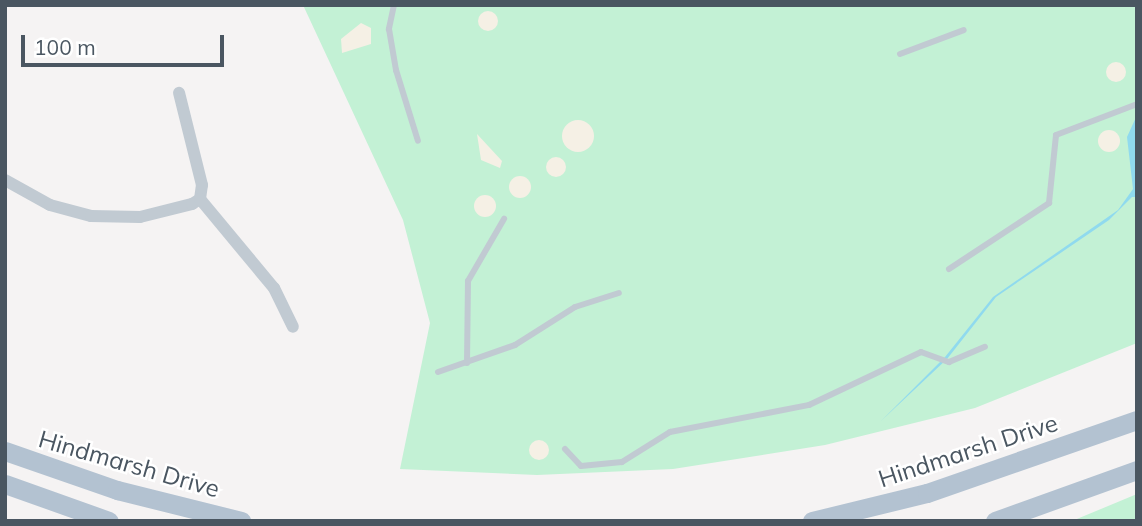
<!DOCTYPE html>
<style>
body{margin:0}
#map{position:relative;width:1142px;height:526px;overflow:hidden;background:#f5f3f3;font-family:Mulish,sans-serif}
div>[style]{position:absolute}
.green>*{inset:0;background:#c3f1d5}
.sand>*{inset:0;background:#f5f0e5}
.round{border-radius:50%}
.water>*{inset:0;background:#90daee}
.lane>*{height:6px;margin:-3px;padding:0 3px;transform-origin:3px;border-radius:3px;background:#c1cad2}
.street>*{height:12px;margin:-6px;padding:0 6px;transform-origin:6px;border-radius:6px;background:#c1cad2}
.primary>*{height:19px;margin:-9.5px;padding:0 9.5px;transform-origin:9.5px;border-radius:9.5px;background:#b3c2d1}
span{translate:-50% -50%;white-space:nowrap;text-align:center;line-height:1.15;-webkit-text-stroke:5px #fff;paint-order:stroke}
.street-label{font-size:24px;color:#4a5661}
.frame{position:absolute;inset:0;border:7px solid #4a5661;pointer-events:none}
.scale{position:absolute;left:21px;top:35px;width:203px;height:32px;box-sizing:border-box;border:4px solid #4a5661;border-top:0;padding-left:9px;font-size:21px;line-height:24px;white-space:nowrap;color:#4a5661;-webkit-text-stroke:5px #fff;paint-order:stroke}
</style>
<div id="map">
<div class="green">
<i style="clip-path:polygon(303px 5px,1137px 5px,1137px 343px,975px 408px,825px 445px,673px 469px,537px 475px,400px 469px,430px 323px,403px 220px)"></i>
<i style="clip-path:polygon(1137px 494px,1137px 521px,1072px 521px)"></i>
</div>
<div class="sand">
<i class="round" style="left:478px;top:11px;width:20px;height:20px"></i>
<i style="clip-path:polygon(361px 23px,371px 28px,371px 44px,342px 53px,341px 39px)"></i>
<i class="round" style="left:1106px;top:62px;width:20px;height:20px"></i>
<i class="round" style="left:562px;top:120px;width:32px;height:32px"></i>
<i class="round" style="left:1098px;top:130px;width:22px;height:22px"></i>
<i style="clip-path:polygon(477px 134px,502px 161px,500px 168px,481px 160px)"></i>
<i class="round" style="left:546px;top:157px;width:20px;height:20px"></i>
<i class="round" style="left:509px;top:176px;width:22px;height:22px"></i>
<i class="round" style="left:474px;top:195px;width:22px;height:22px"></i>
<i class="round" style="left:529px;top:440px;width:20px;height:20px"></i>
</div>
<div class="water">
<i style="clip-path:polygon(1137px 115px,1137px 197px,1132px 197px,1109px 220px,996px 297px,947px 359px,881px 421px,945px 357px,993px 297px,1118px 210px,1133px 189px,1127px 137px)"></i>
</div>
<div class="lane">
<i style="left:394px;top:5px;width:25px;rotate:102deg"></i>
<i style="left:389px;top:29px;width:42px;rotate:80.3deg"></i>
<i style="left:396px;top:70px;width:74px;rotate:72.8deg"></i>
<i style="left:900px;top:54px;width:68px;rotate:-20.6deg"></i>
<i style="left:949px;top:269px;width:120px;rotate:-33.4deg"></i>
<i style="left:1049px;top:203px;width:68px;rotate:-84.1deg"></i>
<i style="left:1056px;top:135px;width:87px;rotate:-20.9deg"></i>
<i style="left:467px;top:363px;width:82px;rotate:-89.3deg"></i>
<i style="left:468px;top:281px;width:72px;rotate:-59.9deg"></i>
<i style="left:438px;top:372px;width:82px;rotate:-19.3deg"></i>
<i style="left:515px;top:345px;width:71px;rotate:-32.3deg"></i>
<i style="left:575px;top:307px;width:46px;rotate:-17.7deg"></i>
<i style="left:565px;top:449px;width:23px;rotate:47deg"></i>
<i style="left:581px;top:466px;width:41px;rotate:-5.6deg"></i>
<i style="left:622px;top:462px;width:57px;rotate:-32deg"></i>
<i style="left:670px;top:432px;width:142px;rotate:-11deg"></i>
<i style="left:809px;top:405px;width:124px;rotate:-25.3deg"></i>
<i style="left:921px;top:352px;width:30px;rotate:20deg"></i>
<i style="left:949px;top:362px;width:39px;rotate:-23deg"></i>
</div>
<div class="street">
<i style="left:5px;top:180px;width:51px;rotate:29.1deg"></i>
<i style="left:50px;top:205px;width:42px;rotate:15deg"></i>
<i style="left:91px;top:216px;width:49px;rotate:1.2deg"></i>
<i style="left:140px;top:217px;width:54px;rotate:-14deg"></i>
<i style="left:192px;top:204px;width:9px;rotate:-32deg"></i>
<i style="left:200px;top:199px;width:14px;rotate:-82deg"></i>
<i style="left:202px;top:185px;width:95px;rotate:-104deg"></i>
<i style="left:200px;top:199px;width:116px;rotate:50.3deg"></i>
<i style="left:274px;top:288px;width:43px;rotate:64deg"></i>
</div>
<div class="primary">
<i style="left:5px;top:451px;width:119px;rotate:19.2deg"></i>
<i style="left:117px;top:490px;width:128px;rotate:14deg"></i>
<i style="left:5px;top:484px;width:110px;rotate:19.6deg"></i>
<i style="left:812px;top:521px;width:118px;rotate:-13.7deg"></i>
<i style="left:927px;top:493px;width:222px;rotate:-19.2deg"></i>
<i style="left:995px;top:521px;width:151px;rotate:-19.8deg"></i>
</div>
<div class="street-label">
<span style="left:968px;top:451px;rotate:-18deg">Hindmarsh Drive</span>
<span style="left:129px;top:464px;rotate:16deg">Hindmarsh Drive</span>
</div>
<div class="frame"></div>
<div class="scale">100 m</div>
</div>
